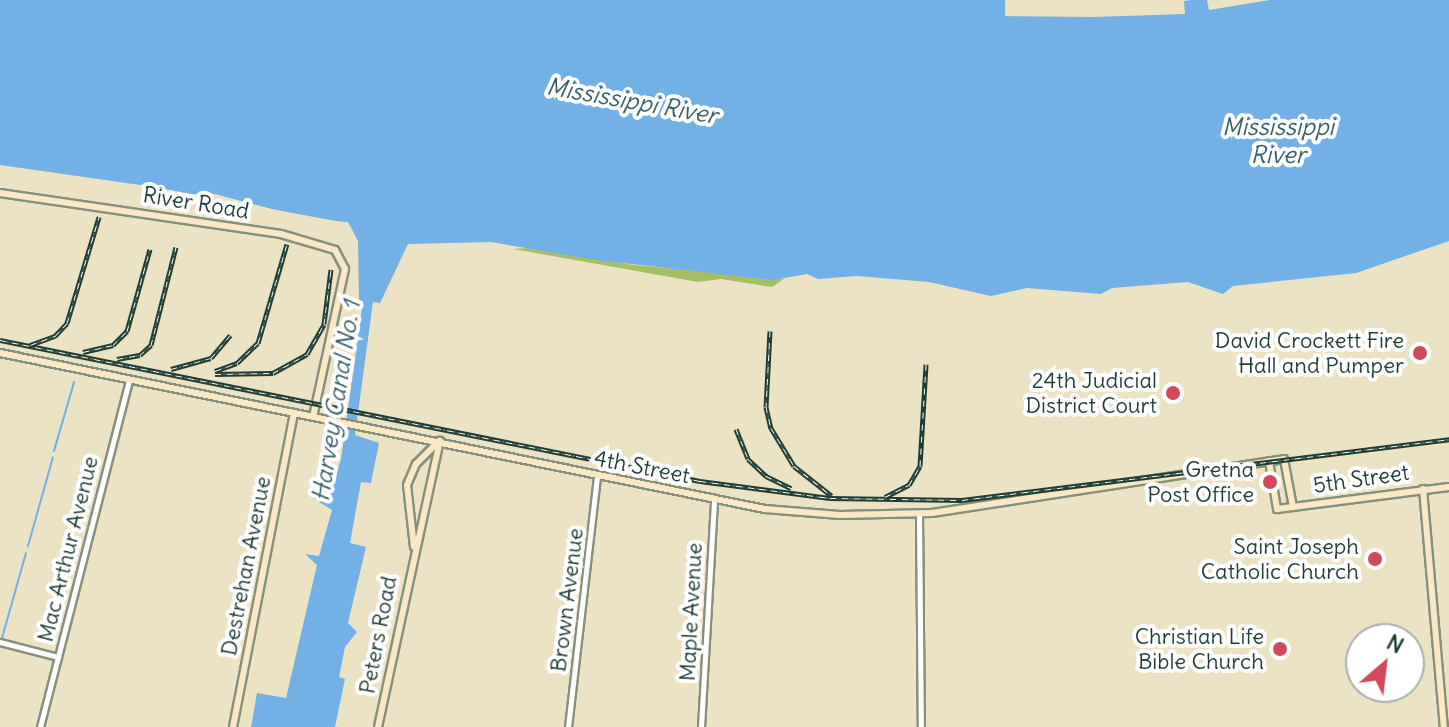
<!DOCTYPE html>
<style>
body{margin:0}
#map{position:relative;width:1449px;height:727px;overflow:hidden;background:#ece3c4;font-family:Delius,sans-serif}
div>[style]{position:absolute}
.green>*{inset:0;background:#a5bf66}
.water>*{inset:0;background:#72b0e5}
.pier>*{inset:0;background:#ece3c4}
.stream>*{height:2px;margin:-1px;padding:0 1px;transform-origin:1px;border-radius:1px;background:#72b0e5}
.roads{filter:drop-shadow(2px 0 #86907c) drop-shadow(-2px 0 #86907c) drop-shadow(0 2px #86907c) drop-shadow(0 -2px #86907c)}
.tertiary>*{height:5px;margin:-2.5px;padding:0 2.5px;transform-origin:2.5px;border-radius:2.5px;background:#fff}
.secondary>*{height:6px;margin:-3px;padding:0 3px;transform-origin:3px;border-radius:3px;background:#fae7c3}
.rail>*{height:5px;margin-top:-2.5px;transform-origin:0;background:repeating-linear-gradient(90deg,#fff 0 6px,#1f3d34 0 12px);box-sizing:border-box;border-block:2px solid #1f3d34}
.dots>*{width:22px;height:22px;translate:-50% -50%;box-sizing:border-box;border:4px solid #fff;border-radius:50%}
span{translate:-50% -50%;white-space:nowrap;text-align:center;line-height:1.15;-webkit-text-stroke:8px #fff;paint-order:stroke}
.street-label{font-size:22px;color:#1f3d34}
.poi-label{font-size:22px;color:#1f3d34}
.right{translate:-100% -50%;text-align:right}
.water-label{font-size:24px;color:#386069;font-style:italic}
.north{position:absolute;left:1345px;top:623px;width:80px;height:80px;box-sizing:border-box;background:#fff;border:2px solid #a5b1ae;border-radius:50%;rotate:28deg;font-size:22px;font-weight:700;line-height:32px;text-align:center;color:#1f3d34}
.north::after{content:'';display:block;margin:auto;width:28px;height:36px;background:#d1495b;clip-path:polygon(50% 0,100% 100%,50% 72%,0 100%)}
</style>
<div id="map">
<div class="green">
<i style="clip-path:polygon(528px 248px,634px 265px,784px 279px,772px 287px,721px 279px,698px 282px,513px 249px)"></i>
</div>
<div class="water">
<i style="clip-path:polygon(0 0,1005px 0,1005px 16px,1093px 17px,1185px 14px,1184px 1px,1192px 0,1207px 0,1209px 10px,1270px 0,1449px 0,1449px 241px,1356px 273px,1233px 286px,1223px 294px,1188px 282px,1112px 288px,1101px 294px,1027px 288px,991px 296px,929px 282px,857px 276px,818px 279px,807px 274px,773px 280px,596px 260px,491px 242px,408px 244px,380px 303px,373px 302px,355px 435px,379px 443px,371px 483px,361px 482px,350px 543px,366px 547px,348px 623px,357px 632px,345px 647px,339px 677px,345px 679px,335px 727px,251px 727px,257px 693px,286px 698px,317px 565px,305px 554px,319px 556px,332px 510px,313px 498px,315px 486px,332px 488px,341px 459px,363px 301px,357px 300px,353px 231px,341px 222px,154px 187px,0 165px)"></i>
</div>
<div class="pier">
<i style="clip-path:polygon(187px 194px,215px 194px,313px 220px,348px 222px,358px 241px,359px 300px,354px 299px,353px 243px,339px 226px)"></i>
</div>
<div class="stream">
<i style="left:54px;top:451px;width:72px;rotate:-73.8deg"></i>
<i style="left:28px;top:546px;width:92px;rotate:-74.3deg"></i>
<i style="left:2px;top:638px;width:88px;rotate:-74.2deg"></i>
</div>
<div class="roads">
<div class="tertiary">
<i style="left:919px;top:513px;width:214px;rotate:89.5deg"></i>
<i style="left:0;top:642px;width:60px;rotate:14.5deg"></i>
<i style="left:40px;top:727px;width:358px;rotate:-75.6deg"></i>
<i style="left:568px;top:727px;width:252px;rotate:-83.4deg"></i>
<i style="left:701px;top:727px;width:227px;rotate:-86.7deg"></i>
</div>
<div class="secondary">
<i style="left:0;top:193px;width:284px;rotate:8.3deg"></i>
<i style="left:281px;top:234px;width:56px;rotate:16.5deg"></i>
<i style="left:335px;top:250px;width:21px;rotate:62deg"></i>
<i style="left:345px;top:269px;width:151px;rotate:102.2deg"></i>
<i style="left:0;top:353px;width:781px;rotate:11.53deg"></i>
<i style="left:765px;top:509px;width:75px;rotate:4.6deg"></i>
<i style="left:840px;top:515px;width:92px;rotate:-1.2deg"></i>
<i style="left:932px;top:513px;width:356px;rotate:-8.7deg"></i>
<i style="left:1284px;top:459px;width:49px;rotate:79.4deg"></i>
<i style="left:1269px;top:461px;width:49px;rotate:80.5deg"></i>
<i style="left:1277px;top:509px;width:173px;rotate:-7.3deg"></i>
<i style="left:1423px;top:489px;width:239px;rotate:85deg"></i>
<i style="left:414px;top:547px;width:62px;rotate:-96.4deg"></i>
<i style="left:407px;top:485px;width:23px;rotate:-67deg"></i>
<i style="left:416px;top:464px;width:31px;rotate:-45deg"></i>
<i style="left:233px;top:727px;width:320px;rotate:-79deg"></i>
<i style="left:378px;top:727px;width:293px;rotate:-77.8deg"></i>
</div>
</div>
<div class="rail">
<i style="left:770px;top:331px;width:76px;rotate:93deg"></i>
<i style="left:766px;top:407px;width:22px;rotate:77deg"></i>
<i style="left:771px;top:428px;width:44px;rotate:58.8deg"></i>
<i style="left:794px;top:466px;width:48px;rotate:38.3deg"></i>
<i style="left:0;top:340px;width:714px;rotate:11.39deg"></i>
<i style="left:700px;top:481px;width:131px;rotate:7.5deg"></i>
<i style="left:830px;top:498px;width:132px;rotate:0.9deg"></i>
<i style="left:962px;top:500px;width:491px;rotate:-7.1deg"></i>
<i style="left:30px;top:345px;width:27px;rotate:-20deg"></i>
<i style="left:55px;top:336px;width:18px;rotate:-47deg"></i>
<i style="left:67px;top:323px;width:111px;rotate:-73.2deg"></i>
<i style="left:83px;top:352px;width:31px;rotate:-13deg"></i>
<i style="left:113px;top:345px;width:20px;rotate:-45deg"></i>
<i style="left:127px;top:331px;width:85px;rotate:-74.3deg"></i>
<i style="left:117px;top:359px;width:23px;rotate:-10deg"></i>
<i style="left:140px;top:355px;width:15px;rotate:-42deg"></i>
<i style="left:151px;top:345px;width:101px;rotate:-75.7deg"></i>
<i style="left:171px;top:369px;width:41px;rotate:-15.4deg"></i>
<i style="left:211px;top:358px;width:30px;rotate:-50deg"></i>
<i style="left:215px;top:371px;width:23px;rotate:-20deg"></i>
<i style="left:237px;top:363px;width:29px;rotate:-44deg"></i>
<i style="left:258px;top:343px;width:103px;rotate:-73.7deg"></i>
<i style="left:215px;top:374px;width:58px;rotate:-1deg"></i>
<i style="left:273px;top:373px;width:39px;rotate:-29deg"></i>
<i style="left:307px;top:354px;width:34px;rotate:-60deg"></i>
<i style="left:324px;top:324px;width:55px;rotate:-82.7deg"></i>
<i style="left:736px;top:429px;width:32px;rotate:68deg"></i>
<i style="left:748px;top:459px;width:25px;rotate:43deg"></i>
<i style="left:766px;top:476px;width:28px;rotate:26deg"></i>
<i style="left:885px;top:497px;width:27px;rotate:-27deg"></i>
<i style="left:909px;top:485px;width:22px;rotate:-60deg"></i>
<i style="left:920px;top:466px;width:102px;rotate:-86.6deg"></i>
</div>
<div class="dots">
<i style="left:1420px;top:353px;background:#d1495b"></i>
<i style="left:1173px;top:393px;background:#d1495b"></i>
<i style="left:1270px;top:482px;background:#d1495b"></i>
<i style="left:1375px;top:559px;background:#d1495b"></i>
<i style="left:1280px;top:649px;background:#d1495b"></i>
</div>
<div class="street-label">
<span style="left:196px;top:203px;rotate:9deg">River Road</span>
<span style="left:642px;top:467px;rotate:11deg">4th Street</span>
<span style="left:1361px;top:479px;rotate:-8deg">5th Street</span>
<span style="left:68px;top:549px;rotate:-76deg">Mac Arthur Avenue</span>
<span style="left:246px;top:566px;rotate:-79deg">Destrehan Avenue</span>
<span style="left:567px;top:600px;rotate:-83deg">Brown Avenue</span>
<span style="left:691px;top:612px;rotate:-87deg">Maple Avenue</span>
<span style="left:378px;top:635px;rotate:-79deg">Peters Road</span>
</div>
<div class="poi-label">
<span class="right" style="left:1404px;top:353px">David Crockett Fire<br>Hall and Pumper</span>
<span class="right" style="left:1157px;top:393px">24th Judicial<br>District Court</span>
<span class="right" style="left:1254px;top:482px">Gretna<br>Post Office</span>
<span class="right" style="left:1359px;top:559px">Saint Joseph<br>Catholic Church</span>
<span class="right" style="left:1264px;top:649px">Christian Life<br>Bible Church</span>
</div>
<div class="water-label">
<span style="left:632px;top:101px;rotate:10deg">Mississippi River</span>
<span style="left:1278px;top:141px">Mississippi<br>River</span>
<span style="left:336px;top:401px;rotate:-81deg">Harvey Canal No. 1</span>
</div>
<div class="north">N</div>
</div>
